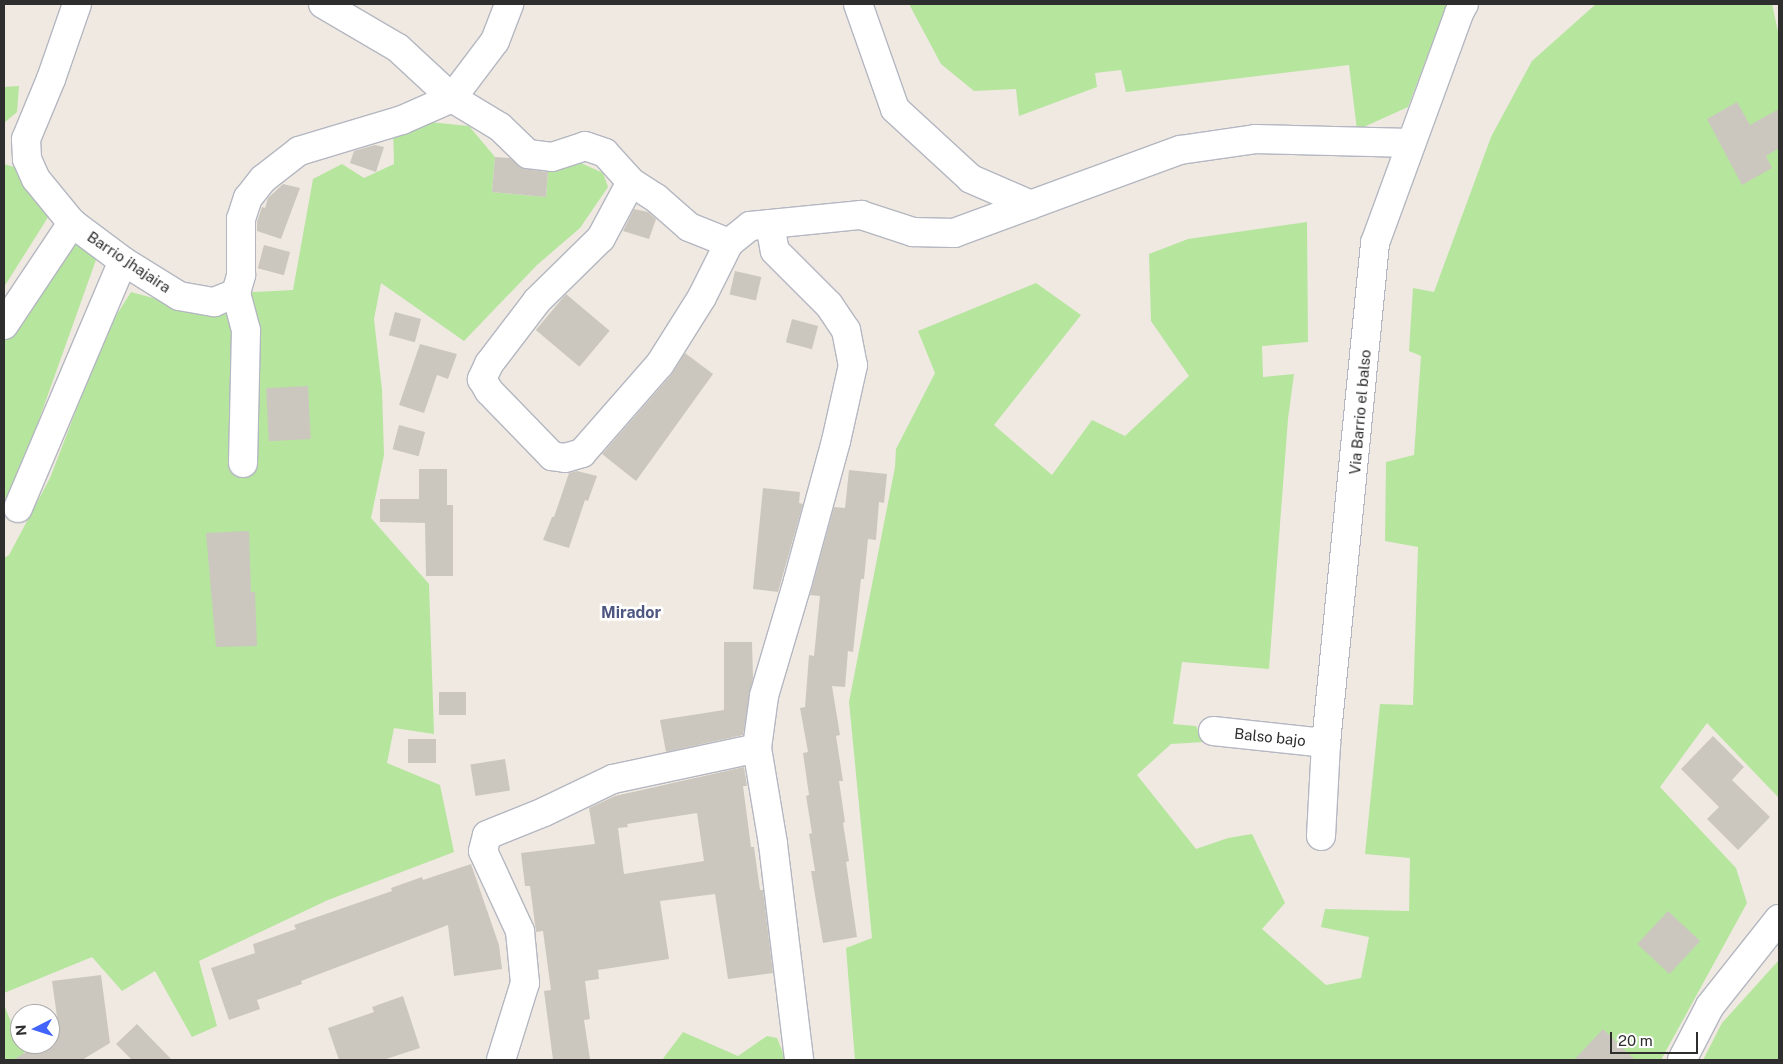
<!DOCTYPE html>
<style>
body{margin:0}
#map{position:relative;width:1783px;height:1064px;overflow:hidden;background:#efe9e1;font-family:"Public Sans",sans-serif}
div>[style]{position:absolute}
.green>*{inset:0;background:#b6e59e}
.building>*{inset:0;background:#cbc7bf;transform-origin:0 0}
.roads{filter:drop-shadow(1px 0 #b4b7c1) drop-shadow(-1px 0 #b4b7c1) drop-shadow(0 1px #b4b7c1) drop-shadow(0 -1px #b4b7c1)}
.minor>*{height:28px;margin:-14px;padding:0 14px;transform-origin:14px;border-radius:14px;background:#fff}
span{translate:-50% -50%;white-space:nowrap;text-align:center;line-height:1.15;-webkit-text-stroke:5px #fff;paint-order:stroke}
.street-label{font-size:15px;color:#2e2e2e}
.neighbourhood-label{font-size:16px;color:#4d5680;font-weight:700}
.frame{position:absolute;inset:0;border:5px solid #2e2e2e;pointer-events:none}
.north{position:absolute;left:10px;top:1004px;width:50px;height:50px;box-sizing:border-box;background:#fff;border:1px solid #ababab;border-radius:50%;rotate:265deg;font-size:14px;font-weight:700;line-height:20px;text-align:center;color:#2e2e2e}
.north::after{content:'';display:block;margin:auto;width:18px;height:22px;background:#4264fb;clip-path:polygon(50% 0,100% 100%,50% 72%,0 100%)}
.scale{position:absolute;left:1610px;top:1032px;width:88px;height:22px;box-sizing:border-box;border:2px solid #2e2e2e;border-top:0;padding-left:6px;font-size:15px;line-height:18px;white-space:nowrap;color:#2e2e2e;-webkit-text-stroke:4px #fff;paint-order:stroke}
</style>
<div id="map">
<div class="green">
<i style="clip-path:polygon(909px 4px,1447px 4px,1408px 107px,1357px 130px,1349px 65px,1126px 92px,1121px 70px,1095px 73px,1097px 87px,1019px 116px,1016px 89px,974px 91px,941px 64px)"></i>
<i style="clip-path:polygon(1596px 4px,1772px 4px,1779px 36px,1779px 795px,1778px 797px,1707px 723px,1660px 787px,1736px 868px,1747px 903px,1661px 1060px,855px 1060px,846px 948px,872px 938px,849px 702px,895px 467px,896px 449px,935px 373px,918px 331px,1036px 283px,1081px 315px,994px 425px,1052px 475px,1092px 420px,1125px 436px,1189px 376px,1151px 321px,1149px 254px,1188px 239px,1307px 222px,1308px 342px,1262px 346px,1263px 377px,1294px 374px,1288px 419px,1269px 669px,1182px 662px,1173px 724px,1196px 726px,1204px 742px,1171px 744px,1137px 775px,1196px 849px,1228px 838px,1252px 834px,1285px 903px,1262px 929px,1326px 985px,1361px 978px,1369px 937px,1321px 927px,1325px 909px,1409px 911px,1410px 858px,1365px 854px,1380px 704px,1413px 705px,1418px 547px,1385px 541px,1386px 462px,1414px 455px,1421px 356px,1409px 351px,1413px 288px,1434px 292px,1491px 137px,1532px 61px)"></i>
<i style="clip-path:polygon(19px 86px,17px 112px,4px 123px,4px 87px)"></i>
<i style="clip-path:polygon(409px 120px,469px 126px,495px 157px,492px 192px,546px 197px,549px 161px,570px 158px,603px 173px,608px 187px,580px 228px,537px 265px,464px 341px,381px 283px,374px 319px,382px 390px,384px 455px,371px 518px,429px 584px,434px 734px,394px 728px,387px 763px,440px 785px,454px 852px,328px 900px,199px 961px,217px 1026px,192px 1037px,155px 971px,122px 991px,92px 957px,4px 993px,4px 558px,9px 555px,50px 478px,107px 330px,131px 292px,208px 313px,252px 292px,293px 290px,313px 179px,342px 164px,364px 178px,394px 164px,393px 127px)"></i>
<i style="clip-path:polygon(4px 164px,14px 167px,57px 203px,4px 287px)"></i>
<i style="clip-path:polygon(75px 241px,97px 257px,4px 518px,4px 337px)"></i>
<i style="clip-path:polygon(1779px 960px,1779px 1060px,1703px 1060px,1722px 1023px)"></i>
<i style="clip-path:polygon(4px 1005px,20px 1044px,28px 1060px,4px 1060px)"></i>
<i style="clip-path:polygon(683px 1032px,738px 1056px,767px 1036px,777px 1038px,786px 1060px,662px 1060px)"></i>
</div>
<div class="building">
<i style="clip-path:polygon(1737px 102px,1750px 125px,1779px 109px,1779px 148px,1766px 156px,1772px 168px,1742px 185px,1707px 119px)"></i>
<i style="clip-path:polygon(375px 145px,384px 147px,376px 172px,350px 163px,354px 151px)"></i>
<i style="clip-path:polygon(495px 157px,510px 158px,525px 169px,548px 172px,546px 197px,492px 192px)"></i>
<i style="clip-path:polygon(283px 184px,300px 188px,281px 239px,257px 231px,257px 222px,262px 207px,265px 208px,268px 198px)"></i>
<i style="clip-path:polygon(634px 209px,648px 212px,656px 219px,649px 239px,623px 231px)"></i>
<i style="left:264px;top:245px;width:27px;height:24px;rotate:15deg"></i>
<i style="left:735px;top:271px;width:27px;height:24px;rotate:13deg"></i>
<i style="left:566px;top:294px;width:57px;height:47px;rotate:40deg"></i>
<i style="left:395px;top:312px;width:27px;height:24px;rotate:15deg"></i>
<i style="left:792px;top:319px;width:27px;height:24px;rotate:15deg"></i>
<i style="clip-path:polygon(420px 344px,457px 354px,448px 379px,437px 375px,424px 413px,399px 405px)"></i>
<i style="clip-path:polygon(685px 353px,713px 374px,636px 481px,602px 454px,672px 374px)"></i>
<i style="left:308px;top:386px;width:53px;height:42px;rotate:87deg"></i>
<i style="left:399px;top:425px;width:27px;height:25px;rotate:15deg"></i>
<i style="clip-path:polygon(419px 469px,447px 469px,447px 505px,453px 505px,453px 576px,426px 576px,425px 523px,380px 522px,380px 499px,419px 499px)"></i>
<i style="clip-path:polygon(849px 470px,887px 474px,884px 503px,879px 502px,876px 540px,868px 539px,864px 579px,861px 579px,853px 652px,848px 651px,845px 687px,832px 686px,840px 735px,836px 736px,843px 781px,839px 781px,845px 822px,843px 823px,849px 861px,846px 862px,857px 937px,823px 943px,811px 871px,815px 871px,809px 834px,812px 833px,806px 796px,809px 795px,803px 753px,808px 752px,800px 708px,805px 707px,809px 655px,814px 656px,820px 596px,810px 595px,834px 507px,845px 508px)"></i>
<i style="clip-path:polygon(577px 471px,597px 476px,588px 501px,585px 500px,569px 548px,543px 540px,552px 517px,554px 517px,569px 473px)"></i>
<i style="clip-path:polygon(763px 488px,800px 492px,799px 503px,803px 504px,778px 592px,753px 589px)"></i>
<i style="clip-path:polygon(249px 531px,251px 592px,255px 592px,257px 646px,216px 647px,206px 533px)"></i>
<i style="clip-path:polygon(724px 642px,752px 642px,753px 678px,743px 735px,666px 752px,660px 720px,724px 710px)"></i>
<i style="left:439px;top:692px;width:27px;height:23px"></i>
<i style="clip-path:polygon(1713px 736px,1744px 767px,1732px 780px,1770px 817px,1738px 850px,1707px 819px,1719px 807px,1681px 769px)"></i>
<i style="left:408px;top:739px;width:28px;height:24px"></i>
<i style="left:505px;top:759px;width:32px;height:35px;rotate:81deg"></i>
<i style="clip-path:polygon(evenodd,744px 767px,747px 786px,743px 786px,751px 847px,754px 847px,760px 890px,763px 890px,773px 973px,728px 979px,715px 894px,660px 901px,669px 959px,598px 970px,599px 979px,585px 981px,590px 1019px,584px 1020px,590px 1059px,553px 1060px,544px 991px,551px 990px,543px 931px,536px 932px,530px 886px,525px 886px,521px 853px,595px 844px,589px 808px,615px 796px,744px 767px,697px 813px,704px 861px,624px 874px,618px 828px,628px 827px,627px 824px,697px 813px)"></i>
<i style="clip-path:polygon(471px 864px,499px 945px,502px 969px,454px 976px,448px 925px,301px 981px,302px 984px,257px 1000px,260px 1009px,229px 1020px,211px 968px,255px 953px,253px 944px,296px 929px,294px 925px,392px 891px,391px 888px,422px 877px,423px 880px)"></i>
<i style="left:1668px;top:911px;width:44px;height:45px;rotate:43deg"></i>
<i style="clip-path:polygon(101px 975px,110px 1043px,82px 1060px,13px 1060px,39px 1044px,50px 1044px,50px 1037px,59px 1031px,52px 981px)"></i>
<i style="clip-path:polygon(403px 996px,420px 1048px,383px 1060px,339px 1060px,328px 1028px,374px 1012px,372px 1007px)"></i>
<i style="clip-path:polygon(137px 1024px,172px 1060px,132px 1060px,116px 1044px)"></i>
<i style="clip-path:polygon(1603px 1029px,1635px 1060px,1574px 1060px)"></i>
</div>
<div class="roads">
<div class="minor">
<i style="left:77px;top:4px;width:79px;rotate:109.1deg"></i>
<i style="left:51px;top:79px;width:65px;rotate:112.6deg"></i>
<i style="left:26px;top:139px;width:20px;rotate:87deg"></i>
<i style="left:27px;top:159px;width:22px;rotate:66deg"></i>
<i style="left:36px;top:179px;width:57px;rotate:50.7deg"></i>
<i style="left:72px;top:223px;width:64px;rotate:36.7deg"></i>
<i style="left:123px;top:261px;width:66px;rotate:32deg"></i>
<i style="left:179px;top:296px;width:36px;rotate:10deg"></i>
<i style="left:214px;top:302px;width:24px;rotate:-22deg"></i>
<i style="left:236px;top:293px;width:19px;rotate:-74deg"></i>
<i style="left:241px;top:275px;width:56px;rotate:-90deg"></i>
<i style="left:241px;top:219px;width:22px;rotate:-72deg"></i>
<i style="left:248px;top:198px;width:24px;rotate:-52deg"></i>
<i style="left:263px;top:179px;width:46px;rotate:-37.9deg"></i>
<i style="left:299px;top:151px;width:108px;rotate:-16.8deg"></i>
<i style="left:402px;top:120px;width:55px;rotate:-23.7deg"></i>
<i style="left:452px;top:98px;width:71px;rotate:-53deg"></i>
<i style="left:495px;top:41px;width:40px;rotate:-69deg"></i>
<i style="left:323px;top:4px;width:87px;rotate:30.4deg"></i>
<i style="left:398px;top:48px;width:74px;rotate:42.8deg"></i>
<i style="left:452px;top:98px;width:56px;rotate:31.1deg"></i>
<i style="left:500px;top:127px;width:39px;rotate:44deg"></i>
<i style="left:528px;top:154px;width:24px;rotate:7deg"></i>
<i style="left:552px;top:157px;width:35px;rotate:-18deg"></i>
<i style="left:585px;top:146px;width:21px;rotate:19deg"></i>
<i style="left:605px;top:153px;width:39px;rotate:48deg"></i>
<i style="left:631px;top:182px;width:30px;rotate:33deg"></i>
<i style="left:656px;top:198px;width:44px;rotate:41.3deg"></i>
<i style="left:689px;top:227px;width:43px;rotate:21.8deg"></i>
<i style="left:729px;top:243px;width:27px;rotate:-39deg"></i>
<i style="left:750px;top:226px;width:112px;rotate:-5.7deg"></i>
<i style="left:861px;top:215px;width:55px;rotate:18.1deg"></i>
<i style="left:913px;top:232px;width:41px;rotate:1.4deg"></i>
<i style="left:954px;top:233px;width:241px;rotate:-20.2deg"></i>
<i style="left:1180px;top:150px;width:76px;rotate:-8.3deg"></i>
<i style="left:1255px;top:139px;width:156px;rotate:1.5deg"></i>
<i style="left:858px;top:4px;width:111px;rotate:70.6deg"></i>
<i style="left:895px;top:109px;width:103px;rotate:42.6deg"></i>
<i style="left:971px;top:179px;width:65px;rotate:23.4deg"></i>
<i style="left:631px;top:182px;width:64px;rotate:118.2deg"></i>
<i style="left:601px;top:238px;width:90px;rotate:135.5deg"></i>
<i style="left:537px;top:301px;width:79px;rotate:127.3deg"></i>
<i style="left:489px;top:364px;width:17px;rotate:115deg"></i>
<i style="left:482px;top:379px;width:14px;rotate:60deg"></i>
<i style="left:489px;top:391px;width:91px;rotate:45.9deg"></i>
<i style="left:552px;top:456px;width:13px;rotate:9deg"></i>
<i style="left:565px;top:458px;width:18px;rotate:-16deg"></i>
<i style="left:582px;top:453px;width:118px;rotate:-48.8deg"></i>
<i style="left:660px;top:364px;width:79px;rotate:-57.9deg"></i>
<i style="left:702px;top:297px;width:60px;rotate:-63.4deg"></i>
<i style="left:770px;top:224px;width:27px;rotate:80deg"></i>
<i style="left:775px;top:251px;width:76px;rotate:45deg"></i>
<i style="left:829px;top:305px;width:30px;rotate:56deg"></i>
<i style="left:846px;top:330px;width:36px;rotate:79deg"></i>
<i style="left:853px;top:365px;width:78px;rotate:102.6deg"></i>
<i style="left:836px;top:441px;width:145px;rotate:105.2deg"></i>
<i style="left:798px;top:581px;width:120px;rotate:106.5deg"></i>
<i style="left:764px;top:696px;width:52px;rotate:97.7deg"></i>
<i style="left:757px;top:748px;width:97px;rotate:80.5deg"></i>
<i style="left:773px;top:844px;width:218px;rotate:83.1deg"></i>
<i style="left:236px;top:293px;width:39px;rotate:75deg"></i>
<i style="left:246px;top:331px;width:132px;rotate:91.3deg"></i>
<i style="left:4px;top:325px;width:123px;rotate:-56.3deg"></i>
<i style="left:18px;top:508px;width:268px;rotate:-67deg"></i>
<i style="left:1213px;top:731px;width:114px;rotate:6.1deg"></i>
<i style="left:1321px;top:836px;width:93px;rotate:-86.9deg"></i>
<i style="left:1326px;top:743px;width:502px;rotate:-84.4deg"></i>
<i style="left:1375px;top:243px;width:245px;rotate:-69.9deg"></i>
<i style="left:1459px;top:13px;width:10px;rotate:-61deg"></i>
<i style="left:501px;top:1060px;width:81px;rotate:-72.7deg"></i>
<i style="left:525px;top:983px;width:52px;rotate:-95.5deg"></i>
<i style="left:520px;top:931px;width:88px;rotate:-114.8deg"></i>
<i style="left:483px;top:851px;width:16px;rotate:-76deg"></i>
<i style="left:487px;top:835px;width:61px;rotate:-22deg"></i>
<i style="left:544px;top:812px;width:76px;rotate:-25.6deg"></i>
<i style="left:613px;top:779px;width:147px;rotate:-12.1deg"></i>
<i style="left:1682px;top:1060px;width:61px;rotate:-62.6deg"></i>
<i style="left:1710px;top:1006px;width:111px;rotate:-51.6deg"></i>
</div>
</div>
<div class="street-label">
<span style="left:129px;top:262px;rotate:34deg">Barrio jhajaira</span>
<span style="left:1360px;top:412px;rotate:-85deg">Via Barrio el balso</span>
<span style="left:1270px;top:737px;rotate:6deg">Balso bajo</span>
</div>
<div class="neighbourhood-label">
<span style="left:631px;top:613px">Mirador</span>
</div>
<div class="frame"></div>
<div class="north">N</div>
<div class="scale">20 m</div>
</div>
